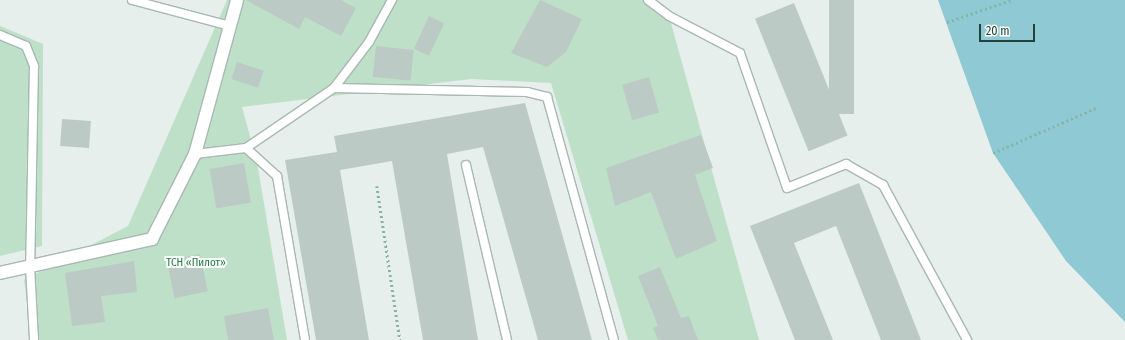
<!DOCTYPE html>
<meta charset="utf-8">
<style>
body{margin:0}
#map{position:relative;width:1125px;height:340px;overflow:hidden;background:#e6efeb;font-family:"Fira Sans Condensed",sans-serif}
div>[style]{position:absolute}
.green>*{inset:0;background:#bfe0c8}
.water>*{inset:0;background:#8ec9d4}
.building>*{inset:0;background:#bbcac4;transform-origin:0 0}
.path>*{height:2.5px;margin-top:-1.25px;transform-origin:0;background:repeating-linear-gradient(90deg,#86b3a5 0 2px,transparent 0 5px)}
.roads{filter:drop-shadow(1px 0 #a8b8b2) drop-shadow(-1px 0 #a8b8b2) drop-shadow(0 1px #a8b8b2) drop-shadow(0 -1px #a8b8b2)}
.lane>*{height:8px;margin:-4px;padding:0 4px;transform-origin:4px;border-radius:4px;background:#fff}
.street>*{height:12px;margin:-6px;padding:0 6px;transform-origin:6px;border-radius:6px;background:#fff}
span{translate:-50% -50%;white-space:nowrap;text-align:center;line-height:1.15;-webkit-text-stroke:4px #f7fbf9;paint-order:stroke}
.park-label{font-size:11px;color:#2d7a4b}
.scale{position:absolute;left:979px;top:24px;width:56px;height:18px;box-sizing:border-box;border:2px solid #24423a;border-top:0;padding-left:5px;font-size:12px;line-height:14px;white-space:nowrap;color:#24423a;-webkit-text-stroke:3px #f7fbf9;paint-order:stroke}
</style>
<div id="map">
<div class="green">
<i style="clip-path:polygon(227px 0,650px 0,669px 16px,759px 340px,628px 340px,551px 83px,471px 79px,242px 107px,257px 162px,287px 340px,32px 340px,24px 280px,128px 226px)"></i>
<i style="clip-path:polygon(0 26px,43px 44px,42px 246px,0 256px)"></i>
</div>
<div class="water">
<i style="clip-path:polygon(938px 0,1125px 0,1125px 322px,1066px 261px,993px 153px)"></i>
</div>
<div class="building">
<i style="clip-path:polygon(246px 0,341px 0,356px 8px,341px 36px,305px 17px,299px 29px)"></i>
<i style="clip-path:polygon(540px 0,582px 19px,566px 52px,547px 67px,511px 53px)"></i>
<i style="left:829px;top:0;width:25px;height:114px"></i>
<i style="left:794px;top:3px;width:143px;height:42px;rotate:68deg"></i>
<i style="left:429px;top:16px;width:17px;height:36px;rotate:25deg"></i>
<i style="left:376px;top:46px;width:38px;height:31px;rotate:6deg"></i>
<i style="left:237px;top:62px;width:28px;height:18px;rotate:18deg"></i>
<i style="left:649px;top:77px;width:37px;height:28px;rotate:74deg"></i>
<i style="clip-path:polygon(525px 103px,592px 340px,538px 340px,483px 147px,447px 154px,478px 340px,423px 340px,392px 161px,340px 170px,369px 340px,316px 340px,285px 160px,337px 152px,334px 136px)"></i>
<i style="left:62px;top:119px;width:29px;height:27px;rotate:4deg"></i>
<i style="clip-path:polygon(701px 135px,713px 168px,695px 175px,717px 241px,676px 259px,651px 192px,615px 206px,606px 168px)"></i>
<i style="left:244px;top:163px;width:40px;height:35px;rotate:80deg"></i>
<i style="clip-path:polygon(859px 183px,921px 340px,881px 340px,836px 226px,794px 243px,833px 340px,795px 340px,750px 226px)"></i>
<i style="left:200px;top:254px;width:38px;height:34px;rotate:78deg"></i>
<i style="clip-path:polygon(134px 261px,137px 292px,101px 296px,105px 322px,72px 326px,65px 273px)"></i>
<i style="clip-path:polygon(660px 267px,681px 318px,689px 316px,698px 340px,658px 340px,653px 328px,658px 326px,638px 276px)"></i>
<i style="clip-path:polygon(268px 308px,274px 340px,228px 340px,224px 316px)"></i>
</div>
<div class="path">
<i style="left:947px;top:22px;width:68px;rotate:-19deg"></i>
<i style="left:993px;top:153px;width:112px;rotate:-23.6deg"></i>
<i style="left:377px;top:186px;width:156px;rotate:81.5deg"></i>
</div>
<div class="roads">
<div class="lane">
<i style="left:132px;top:0;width:101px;rotate:14.9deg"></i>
<i style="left:648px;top:0;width:26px;rotate:37deg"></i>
<i style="left:669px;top:16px;width:80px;rotate:27.5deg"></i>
<i style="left:740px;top:53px;width:143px;rotate:70.8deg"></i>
<i style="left:787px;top:188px;width:64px;rotate:-22.1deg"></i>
<i style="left:846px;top:164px;width:43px;rotate:29.6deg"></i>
<i style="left:883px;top:185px;width:176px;rotate:61.5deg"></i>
<i style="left:0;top:35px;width:28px;rotate:23deg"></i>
<i style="left:26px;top:46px;width:22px;rotate:68deg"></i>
<i style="left:34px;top:66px;width:200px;rotate:91.1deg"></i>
<i style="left:30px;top:266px;width:74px;rotate:86.9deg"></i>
<i style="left:334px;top:88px;width:58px;rotate:-52.7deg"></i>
<i style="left:369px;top:42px;width:48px;rotate:-61.3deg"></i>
<i style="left:246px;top:148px;width:42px;rotate:42.1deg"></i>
<i style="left:277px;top:176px;width:166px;rotate:80.3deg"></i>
<i style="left:195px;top:154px;width:51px;rotate:-6.7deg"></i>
<i style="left:246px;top:148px;width:107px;rotate:-34.3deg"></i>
<i style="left:334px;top:88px;width:193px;rotate:1.2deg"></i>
<i style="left:527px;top:92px;width:21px;rotate:14deg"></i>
<i style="left:547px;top:97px;width:252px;rotate:74.6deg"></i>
<i style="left:466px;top:165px;width:180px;rotate:76.8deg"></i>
</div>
<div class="street">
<i style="left:0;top:273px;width:156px;rotate:-12.6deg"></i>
<i style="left:152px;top:239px;width:95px;rotate:-63.2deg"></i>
<i style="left:195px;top:154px;width:160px;rotate:-74.7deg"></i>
</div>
</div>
<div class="park-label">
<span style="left:196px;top:263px">ТСН «Пилот»</span>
</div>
<div class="scale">20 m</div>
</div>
